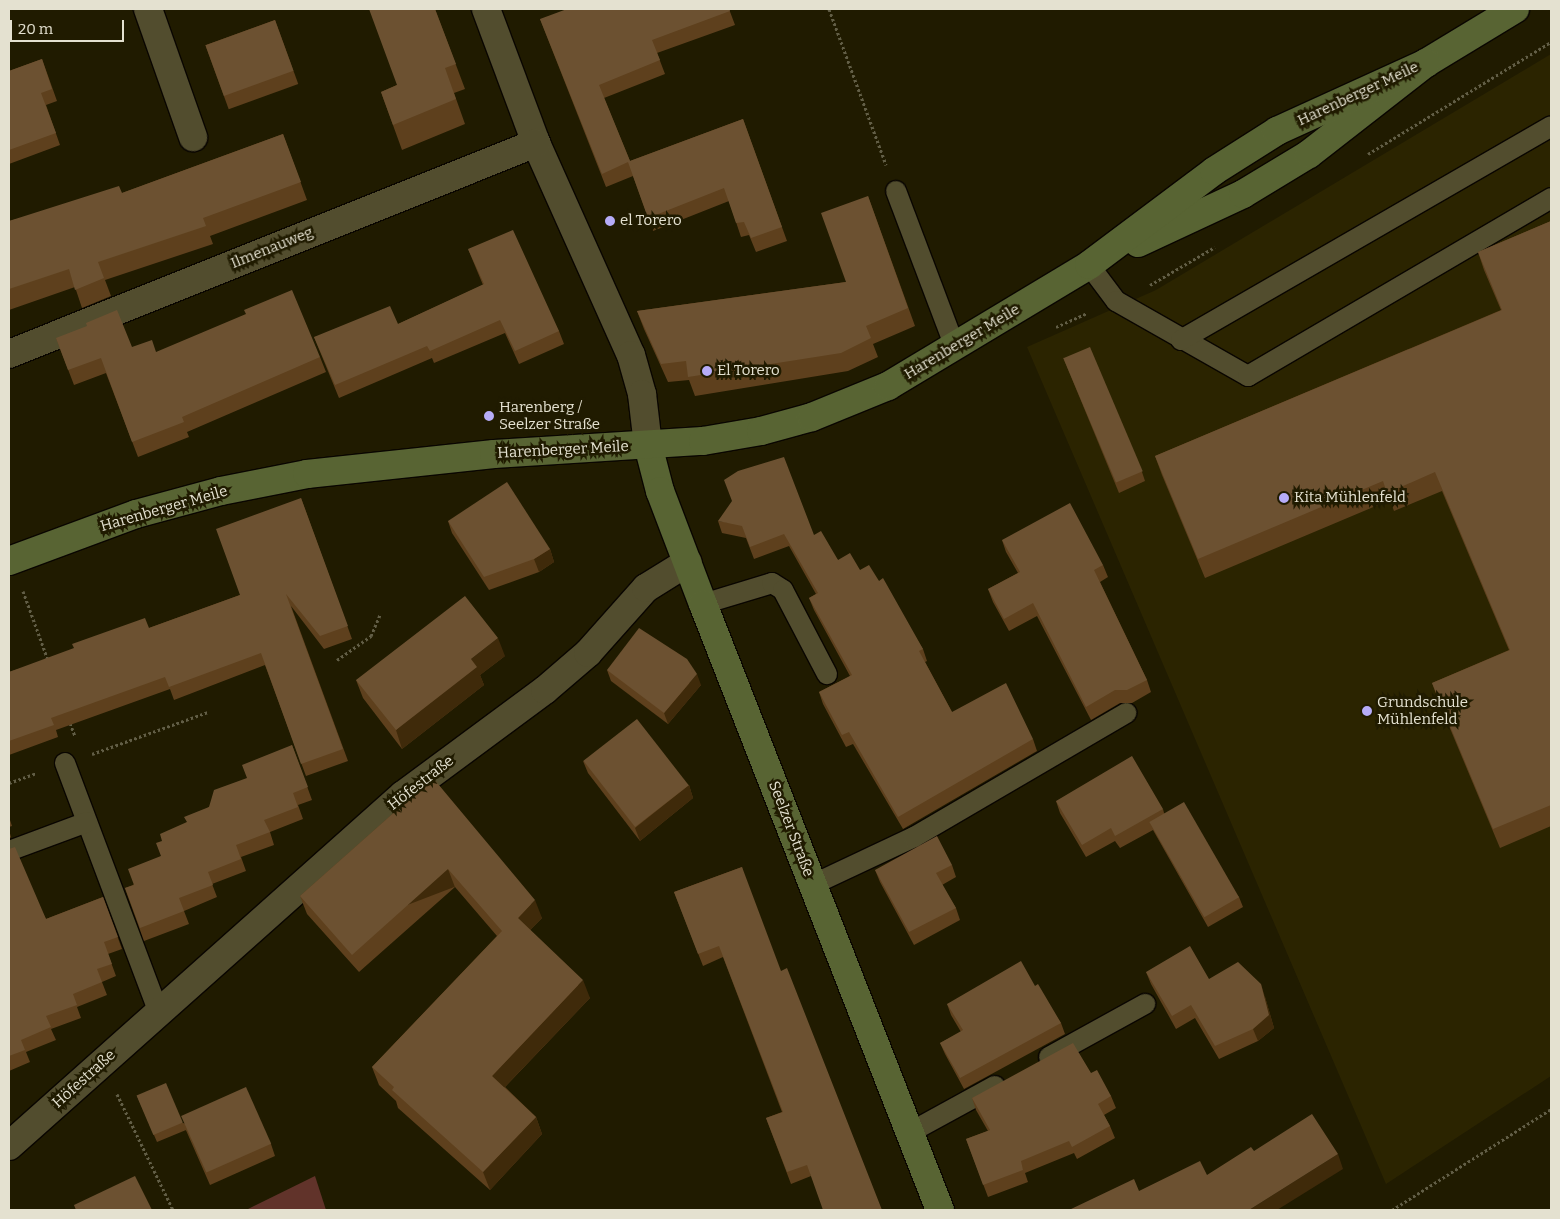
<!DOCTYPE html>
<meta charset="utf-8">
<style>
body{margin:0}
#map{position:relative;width:1560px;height:1219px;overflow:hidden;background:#201b00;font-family:Bitter,serif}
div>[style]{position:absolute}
.built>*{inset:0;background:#2b2400}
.green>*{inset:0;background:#61332a}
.path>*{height:3px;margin-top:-1.5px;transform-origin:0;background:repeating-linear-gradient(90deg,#625e46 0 2.5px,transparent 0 5px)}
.roads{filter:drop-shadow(1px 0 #0a0600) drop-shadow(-1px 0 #0a0600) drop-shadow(0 1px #0a0600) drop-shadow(0 -1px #0a0600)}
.service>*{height:20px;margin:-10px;padding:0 10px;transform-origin:10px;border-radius:10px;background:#524d2e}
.minor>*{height:28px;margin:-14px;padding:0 14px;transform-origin:14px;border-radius:14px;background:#524d2e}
.secondary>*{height:28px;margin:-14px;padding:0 14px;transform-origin:14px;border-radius:14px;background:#586433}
.wall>*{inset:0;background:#5e401d;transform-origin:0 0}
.shaded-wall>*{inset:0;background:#3f2a0a;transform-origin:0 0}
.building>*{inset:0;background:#6c5131;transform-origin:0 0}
.dots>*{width:14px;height:14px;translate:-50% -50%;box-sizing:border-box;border:2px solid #201b00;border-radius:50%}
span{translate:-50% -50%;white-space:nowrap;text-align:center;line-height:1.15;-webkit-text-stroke:5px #201b00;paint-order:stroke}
.street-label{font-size:15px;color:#e4e1d0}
.poi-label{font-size:15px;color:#e4e1d0}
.left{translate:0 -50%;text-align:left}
.frame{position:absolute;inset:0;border:10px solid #e4e1d0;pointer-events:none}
.scale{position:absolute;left:10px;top:20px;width:114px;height:22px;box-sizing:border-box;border:2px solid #e4e1d0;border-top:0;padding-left:6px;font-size:15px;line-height:18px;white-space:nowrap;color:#e4e1d0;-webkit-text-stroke:4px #201b00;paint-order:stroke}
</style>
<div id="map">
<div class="built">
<i style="clip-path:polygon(1551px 54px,1551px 1076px,1386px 1184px,1027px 347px,1156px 290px)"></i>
</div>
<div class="green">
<i style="clip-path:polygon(315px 1176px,326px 1210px,246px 1210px)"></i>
</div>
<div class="path">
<i style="left:829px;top:9px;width:166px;rotate:69.9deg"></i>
<i style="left:1368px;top:154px;width:215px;rotate:-31.5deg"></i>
<i style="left:1150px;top:285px;width:75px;rotate:-30.3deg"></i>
<i style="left:1056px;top:327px;width:34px;rotate:-24deg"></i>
<i style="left:23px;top:591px;width:73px;rotate:70.1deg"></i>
<i style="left:337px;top:660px;width:42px;rotate:-35.2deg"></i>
<i style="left:371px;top:636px;width:23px;rotate:-67deg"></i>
<i style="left:70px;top:723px;width:14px;rotate:69deg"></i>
<i style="left:92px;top:754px;width:123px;rotate:-19.9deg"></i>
<i style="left:9px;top:783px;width:29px;rotate:-20deg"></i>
<i style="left:117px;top:1094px;width:129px;rotate:64.2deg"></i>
<i style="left:1392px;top:1210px;width:188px;rotate:-32.4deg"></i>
</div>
<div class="roads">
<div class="service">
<i style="left:896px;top:191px;width:167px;rotate:69.3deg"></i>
<i style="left:1089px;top:265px;width:45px;rotate:53.1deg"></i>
<i style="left:1116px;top:301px;width:152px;rotate:29.6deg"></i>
<i style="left:1248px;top:376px;width:351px;rotate:-30.4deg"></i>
<i style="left:1181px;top:340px;width:427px;rotate:-30deg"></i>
<i style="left:703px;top:604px;width:72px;rotate:-16.9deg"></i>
<i style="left:772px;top:583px;width:13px;rotate:32deg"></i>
<i style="left:783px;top:590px;width:95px;rotate:62.4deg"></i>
<i style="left:65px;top:763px;width:265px;rotate:69.4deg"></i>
<i style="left:9px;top:851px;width:83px;rotate:-20.4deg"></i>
<i style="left:812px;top:885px;width:113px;rotate:-25.2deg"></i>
<i style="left:914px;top:837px;width:246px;rotate:-30.3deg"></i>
<i style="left:1049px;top:1057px;width:110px;rotate:-28.9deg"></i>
<i style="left:909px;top:1133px;width:98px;rotate:-28.7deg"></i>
</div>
<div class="minor">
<i style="left:148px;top:9px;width:136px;rotate:70.6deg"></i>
<i style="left:486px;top:9px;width:143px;rotate:69.5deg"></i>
<i style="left:536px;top:143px;width:232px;rotate:65.9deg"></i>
<i style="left:631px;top:355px;width:41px;rotate:74.2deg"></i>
<i style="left:642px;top:394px;width:51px;rotate:83.3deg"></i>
<i style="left:9px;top:354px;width:568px;rotate:-21.82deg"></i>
<i style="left:9px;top:1146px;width:528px;rotate:-41.7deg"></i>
<i style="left:403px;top:795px;width:177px;rotate:-36.5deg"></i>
<i style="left:545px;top:690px;width:57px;rotate:-40.7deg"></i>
<i style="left:588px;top:653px;width:87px;rotate:-48.3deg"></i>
<i style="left:646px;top:588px;width:49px;rotate:-31.8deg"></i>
</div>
<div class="secondary">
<i style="left:1138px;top:243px;width:116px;rotate:-25deg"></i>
<i style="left:1243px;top:194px;width:77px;rotate:-31.2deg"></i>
<i style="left:1309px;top:154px;width:148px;rotate:-37.9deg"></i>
<i style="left:1426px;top:63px;width:104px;rotate:-31.2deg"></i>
<i style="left:648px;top:445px;width:48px;rotate:75.4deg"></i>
<i style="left:660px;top:491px;width:121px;rotate:69.2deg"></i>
<i style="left:703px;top:604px;width:651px;rotate:68.64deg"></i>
<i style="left:9px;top:561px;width:135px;rotate:-20.3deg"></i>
<i style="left:136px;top:514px;width:88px;rotate:-15.1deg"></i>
<i style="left:221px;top:491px;width:88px;rotate:-11.2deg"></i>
<i style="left:307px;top:474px;width:188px;rotate:-6.1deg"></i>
<i style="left:494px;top:454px;width:209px;rotate:-3.6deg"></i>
<i style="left:703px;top:441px;width:59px;rotate:-9.8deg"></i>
<i style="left:761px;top:431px;width:53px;rotate:-15.4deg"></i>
<i style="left:812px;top:417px;width:82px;rotate:-22.2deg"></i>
<i style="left:888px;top:386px;width:235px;rotate:-31deg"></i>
<i style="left:1089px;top:265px;width:156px;rotate:-36.9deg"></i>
<i style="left:1214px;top:171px;width:75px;rotate:-32.4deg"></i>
<i style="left:1277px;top:131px;width:164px;rotate:-24.5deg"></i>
</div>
</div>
<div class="wall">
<i style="clip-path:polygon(435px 9px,465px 89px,454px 93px,465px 124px,402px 150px,381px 92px,397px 85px)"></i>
<i style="clip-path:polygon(729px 9px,735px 25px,657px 53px,665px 74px,604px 98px,630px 161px,743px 119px,787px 241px,756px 252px,749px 235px,741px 237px,729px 201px,653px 231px,633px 176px,606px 187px,540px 19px)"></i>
<i style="left:275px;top:20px;width:68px;height:74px;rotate:70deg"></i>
<i style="clip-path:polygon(42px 59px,57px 101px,46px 105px,60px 145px,9px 164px,9px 71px)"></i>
<i style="clip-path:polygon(283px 134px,307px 200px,210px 236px,213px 244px,105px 280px,111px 296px,82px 308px,75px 287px,9px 310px,9px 221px,122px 193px)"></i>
<i style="clip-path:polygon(868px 196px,915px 326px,873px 344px,878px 357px,848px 371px,695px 396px,689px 380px,668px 382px,644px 329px,637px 311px,846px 282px)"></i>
<i style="clip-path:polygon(1551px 221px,1551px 826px,1500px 848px,1439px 702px,1432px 683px,1509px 650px,1442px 491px,1394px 511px,1390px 500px,1205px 578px,1162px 475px,1155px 456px,1501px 310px,1484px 270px,1478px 252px)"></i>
<i style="clip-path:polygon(468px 249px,559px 331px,564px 344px,519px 364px,505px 333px,434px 363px,432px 358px,339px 398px,314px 337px,398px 324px,483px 285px)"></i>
<i style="clip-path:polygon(56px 338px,132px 347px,156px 352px,320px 357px,326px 372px,187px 432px,189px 437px,138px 457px,106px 373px,74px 385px)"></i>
<i style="clip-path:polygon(1063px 357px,1142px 472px,1145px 481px,1119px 493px)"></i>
<i style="clip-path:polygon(301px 498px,352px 639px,324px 649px,291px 606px,348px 761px,306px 776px,265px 665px,174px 700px,170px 689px,56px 730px,58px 737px,9px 755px,9px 672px,149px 628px,240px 595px)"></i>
<i style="clip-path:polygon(448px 521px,550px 549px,554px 562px,539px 572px,489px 590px,452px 533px)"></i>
<i style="clip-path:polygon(718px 521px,814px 535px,838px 560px,860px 570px,879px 581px,923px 649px,927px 661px,925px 662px,952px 712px,1033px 739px,1037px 751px,903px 829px,853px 744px,846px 747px,823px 704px,819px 692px,850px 676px,814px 610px,809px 598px,816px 594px,789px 546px,754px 559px,746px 538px,722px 533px)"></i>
<i style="clip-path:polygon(1002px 540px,1103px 565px,1108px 577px,1100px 582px,1147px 680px,1151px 692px,1132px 703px,1120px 703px,1091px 720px,1037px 616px,1009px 631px,993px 602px,988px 589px,1018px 573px,1006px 552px)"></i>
<i style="clip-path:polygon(505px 656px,480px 675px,484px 685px,402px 749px,363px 698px,356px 680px)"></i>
<i style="clip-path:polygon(607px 670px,701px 685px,668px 724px,611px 681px)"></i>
<i style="clip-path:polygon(292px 745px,312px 800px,298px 805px,303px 819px,270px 832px,274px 845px,241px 857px,246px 871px,212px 884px,217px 897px,184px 911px,189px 924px,144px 941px,125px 888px,133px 885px,161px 856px,162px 841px,186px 823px,209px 807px)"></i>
<i style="clip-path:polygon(583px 761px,689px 785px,693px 798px,640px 841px,588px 773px)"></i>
<i style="clip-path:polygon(433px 778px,542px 918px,530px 930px,590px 998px,505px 1087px,536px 1117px,542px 1134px,490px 1190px,398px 1108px,396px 1101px,379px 1085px,372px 1067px,497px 936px,455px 887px,359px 972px,307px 914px,300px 896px)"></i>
<i style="clip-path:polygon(1056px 801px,1163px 809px,1164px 813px,1239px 897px,1243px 907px,1208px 927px,1153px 830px,1120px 848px,1115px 841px,1086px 857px,1060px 813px)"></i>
<i style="clip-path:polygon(9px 817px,12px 826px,9px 827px)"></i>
<i style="clip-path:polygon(9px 830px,11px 837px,9px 839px)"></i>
<i style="clip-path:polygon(9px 849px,46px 919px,103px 897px,122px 949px,108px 954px,116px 976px,102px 982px,107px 995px,77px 1007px,81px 1018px,51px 1029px,56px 1040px,26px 1052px,30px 1062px,9px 1071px,9px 971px,10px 971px,9px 968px)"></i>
<i style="clip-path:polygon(952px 865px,956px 877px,942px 885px,956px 908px,960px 920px,914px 945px,880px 882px,875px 870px)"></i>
<i style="clip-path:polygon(742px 867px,811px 1176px,791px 1184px,766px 1118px,782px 1112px,723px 957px,703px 966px,674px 892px)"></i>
<i style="clip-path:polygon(1146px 972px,1209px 979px,1265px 997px,1274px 1028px,1258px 1041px,1219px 1059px,1195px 1018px,1176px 1029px,1151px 984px)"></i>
<i style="clip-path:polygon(1035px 986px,1061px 1023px,1065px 1034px,964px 1089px,945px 1054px,940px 1043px,961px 1032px,951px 1015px,947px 1004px)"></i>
<i style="clip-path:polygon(1091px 1073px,1111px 1096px,1116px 1108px,1104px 1115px,1110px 1126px,1115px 1138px,1077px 1159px,1074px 1153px,1025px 1173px,1028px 1182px,988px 1197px,966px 1139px,988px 1131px,976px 1110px,972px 1098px)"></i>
<i style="clip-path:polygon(137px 1096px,183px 1123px,271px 1144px,275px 1156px,210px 1185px,185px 1128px,186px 1130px,157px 1142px)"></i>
</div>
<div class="shaded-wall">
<i style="clip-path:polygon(550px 549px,554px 562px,539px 572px,534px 559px)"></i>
<i style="clip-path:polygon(498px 638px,505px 656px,480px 675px,484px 685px,402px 749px,396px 730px,471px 659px)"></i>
<i style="clip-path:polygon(697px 674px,701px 685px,668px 724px,664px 713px)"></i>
<i style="clip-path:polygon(689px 785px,693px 798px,640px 841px,635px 828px)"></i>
<i style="left:448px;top:869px;width:19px;height:129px;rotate:69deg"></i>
<i style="clip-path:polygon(535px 900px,542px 918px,524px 936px,518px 918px)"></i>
<i style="clip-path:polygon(583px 980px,590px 998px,499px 1093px,492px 1076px)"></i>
<i style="clip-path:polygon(1261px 984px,1265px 997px,1274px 1028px,1258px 1041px,1253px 1029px)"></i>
<i style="clip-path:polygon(536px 1117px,542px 1134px,490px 1190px,483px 1172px)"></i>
<i style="clip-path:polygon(1338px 1154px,1343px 1169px,1277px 1210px,1249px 1210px)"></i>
</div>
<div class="building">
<i style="clip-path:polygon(369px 9px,435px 9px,456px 64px,445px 68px,456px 99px,393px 125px,381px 92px,397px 85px)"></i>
<i style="clip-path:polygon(567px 9px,729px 9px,730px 11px,652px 40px,660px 60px,599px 85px,630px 161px,743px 119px,782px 227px,751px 238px,744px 222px,736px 223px,724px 188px,648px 218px,628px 162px,602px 174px,540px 19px)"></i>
<i style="left:275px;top:20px;width:54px;height:74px;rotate:70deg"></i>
<i style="clip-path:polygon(42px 59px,52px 89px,41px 93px,56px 133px,9px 150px,9px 71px)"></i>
<i style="clip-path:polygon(283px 134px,301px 182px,203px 218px,206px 226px,98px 262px,104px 278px,75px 290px,69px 269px,9px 289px,9px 221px,119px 186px,122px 193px)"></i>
<i style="clip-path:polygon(868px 196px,908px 308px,866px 326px,871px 338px,841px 353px,688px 377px,686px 361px,661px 364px,637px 311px,846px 282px,821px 213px)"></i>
<i style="clip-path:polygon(1551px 221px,1551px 805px,1493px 829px,1432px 683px,1510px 650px,1435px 472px,1387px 493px,1383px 481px,1198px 559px,1155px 456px,1502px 310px,1478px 252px)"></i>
<i style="clip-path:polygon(513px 230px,559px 331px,515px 351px,500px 320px,430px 351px,427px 346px,335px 385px,314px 337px,390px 306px,398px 324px,484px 284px,468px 249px)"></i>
<i style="clip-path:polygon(292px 290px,320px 357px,182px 417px,184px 422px,132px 442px,101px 358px,68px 370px,56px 338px,87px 326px,86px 323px,117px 310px,132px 347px,152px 340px,156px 352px,246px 314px,244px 310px)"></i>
<i style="left:1090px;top:347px;width:135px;height:29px;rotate:67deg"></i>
<i style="clip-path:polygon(784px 457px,814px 535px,821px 531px,838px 560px,850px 553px,860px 570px,869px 565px,879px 581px,883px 578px,923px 649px,919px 651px,952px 712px,1006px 683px,1033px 739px,898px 817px,849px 732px,842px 735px,819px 692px,852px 675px,809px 598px,818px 593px,784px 534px,750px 547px,742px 526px,718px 521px,732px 501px,724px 480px,738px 471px)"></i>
<i style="clip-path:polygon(507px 482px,550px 549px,534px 559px,484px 577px,448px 521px)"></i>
<i style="clip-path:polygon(301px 498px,348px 626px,320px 636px,286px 594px,343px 749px,301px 764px,261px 653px,169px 687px,165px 677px,51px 718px,54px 725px,9px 741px,9px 672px,74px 648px,72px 644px,145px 618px,149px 628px,240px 595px,216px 529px)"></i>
<i style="clip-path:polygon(1070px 503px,1103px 565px,1094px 570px,1147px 680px,1127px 690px,1115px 690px,1086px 707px,1033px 603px,1004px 619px,988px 589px,1020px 572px,1002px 540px)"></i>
<i style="clip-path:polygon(465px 596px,498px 638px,471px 659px,477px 667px,396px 730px,356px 680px)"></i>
<i style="clip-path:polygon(639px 628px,687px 659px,697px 674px,664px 713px,607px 670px)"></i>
<i style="left:637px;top:719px;width:84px;height:68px;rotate:52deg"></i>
<i style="clip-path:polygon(292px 745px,308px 787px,293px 793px,298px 807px,264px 820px,270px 832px,236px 845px,241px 859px,208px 872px,213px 885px,179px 898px,184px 911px,140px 928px,125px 888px,134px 885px,128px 869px,161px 856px,156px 843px,162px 841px,160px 834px,187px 822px,184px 817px,209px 807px,214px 790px,247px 778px,242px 765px)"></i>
<i style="clip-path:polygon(1132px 756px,1163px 809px,1115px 836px,1111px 828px,1082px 845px,1056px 801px)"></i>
<i style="clip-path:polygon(433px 778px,535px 900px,518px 918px,583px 980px,492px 1076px,536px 1117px,483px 1172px,392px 1090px,394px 1087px,372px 1067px,502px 931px,448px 869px,352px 955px,300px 896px)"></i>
<i style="left:1184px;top:802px;width:110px;height:40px;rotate:60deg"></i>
<i style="clip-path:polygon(937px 836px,952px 865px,936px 873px,956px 908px,909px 932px,875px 870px)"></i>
<i style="clip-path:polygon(15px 847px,46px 919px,103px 897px,118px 937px,104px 942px,112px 964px,97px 969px,102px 982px,73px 994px,77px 1005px,46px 1016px,51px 1027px,21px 1040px,25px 1050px,9px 1056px,9px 971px,10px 970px,9px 967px,9px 849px)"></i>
<i style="clip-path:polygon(742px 867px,781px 971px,787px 968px,882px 1210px,823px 1210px,807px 1165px,787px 1172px,766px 1118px,783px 1112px,719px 946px,698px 954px,674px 892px)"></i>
<i style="clip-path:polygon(1190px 946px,1209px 979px,1238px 962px,1261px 984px,1269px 1015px,1253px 1029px,1215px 1046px,1191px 1005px,1172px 1016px,1146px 972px)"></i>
<i style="clip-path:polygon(1021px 961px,1035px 986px,1038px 984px,1061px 1023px,960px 1078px,940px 1043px,963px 1030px,947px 1004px)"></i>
<i style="clip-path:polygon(1073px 1043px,1091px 1073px,1097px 1070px,1111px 1096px,1098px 1104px,1110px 1126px,1072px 1147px,1069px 1141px,1021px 1161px,1023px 1170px,983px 1185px,966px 1139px,990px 1130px,972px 1098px)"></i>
<i style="left:166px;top:1083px;width:43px;height:32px;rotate:67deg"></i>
<i style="left:246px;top:1087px;width:62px;height:71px;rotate:66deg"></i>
<i style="clip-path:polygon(1312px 1114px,1338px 1154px,1249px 1210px,1069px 1210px,1134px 1179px,1139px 1191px,1200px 1161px,1207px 1175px,1251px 1147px,1254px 1151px)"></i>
<i style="clip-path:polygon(135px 1176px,152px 1210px,76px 1210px,74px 1205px)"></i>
</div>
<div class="dots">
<i style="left:610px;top:221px;background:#b6acf8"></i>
<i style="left:707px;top:371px;background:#b6acf8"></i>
<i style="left:489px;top:416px;background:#b6acf8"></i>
<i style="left:1284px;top:498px;background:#b6acf8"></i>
<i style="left:1367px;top:711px;background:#b6acf8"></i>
</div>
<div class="street-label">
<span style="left:1358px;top:94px;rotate:-25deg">Harenberger Meile</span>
<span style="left:272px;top:248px;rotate:-22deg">Ilmenauweg</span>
<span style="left:962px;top:342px;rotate:-31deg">Harenberger Meile</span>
<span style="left:563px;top:450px;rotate:-3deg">Harenberger Meile</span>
<span style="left:164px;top:509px;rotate:-16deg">Harenberger Meile</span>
<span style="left:421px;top:783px;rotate:-38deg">Höfestraße</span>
<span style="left:791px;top:829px;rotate:69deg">Seelzer Straße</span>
<span style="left:84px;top:1079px;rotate:-42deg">Höfestraße</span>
</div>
<div class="poi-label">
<span class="left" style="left:620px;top:221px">el Torero</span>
<span class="left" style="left:717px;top:371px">El Torero</span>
<span class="left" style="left:499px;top:416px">Harenberg /<br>Seelzer Straße</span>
<span class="left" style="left:1294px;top:498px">Kita Mühlenfeld</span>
<span class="left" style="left:1377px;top:711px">Grundschule<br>Mühlenfeld</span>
</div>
<div class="frame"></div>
<div class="scale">20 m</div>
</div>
